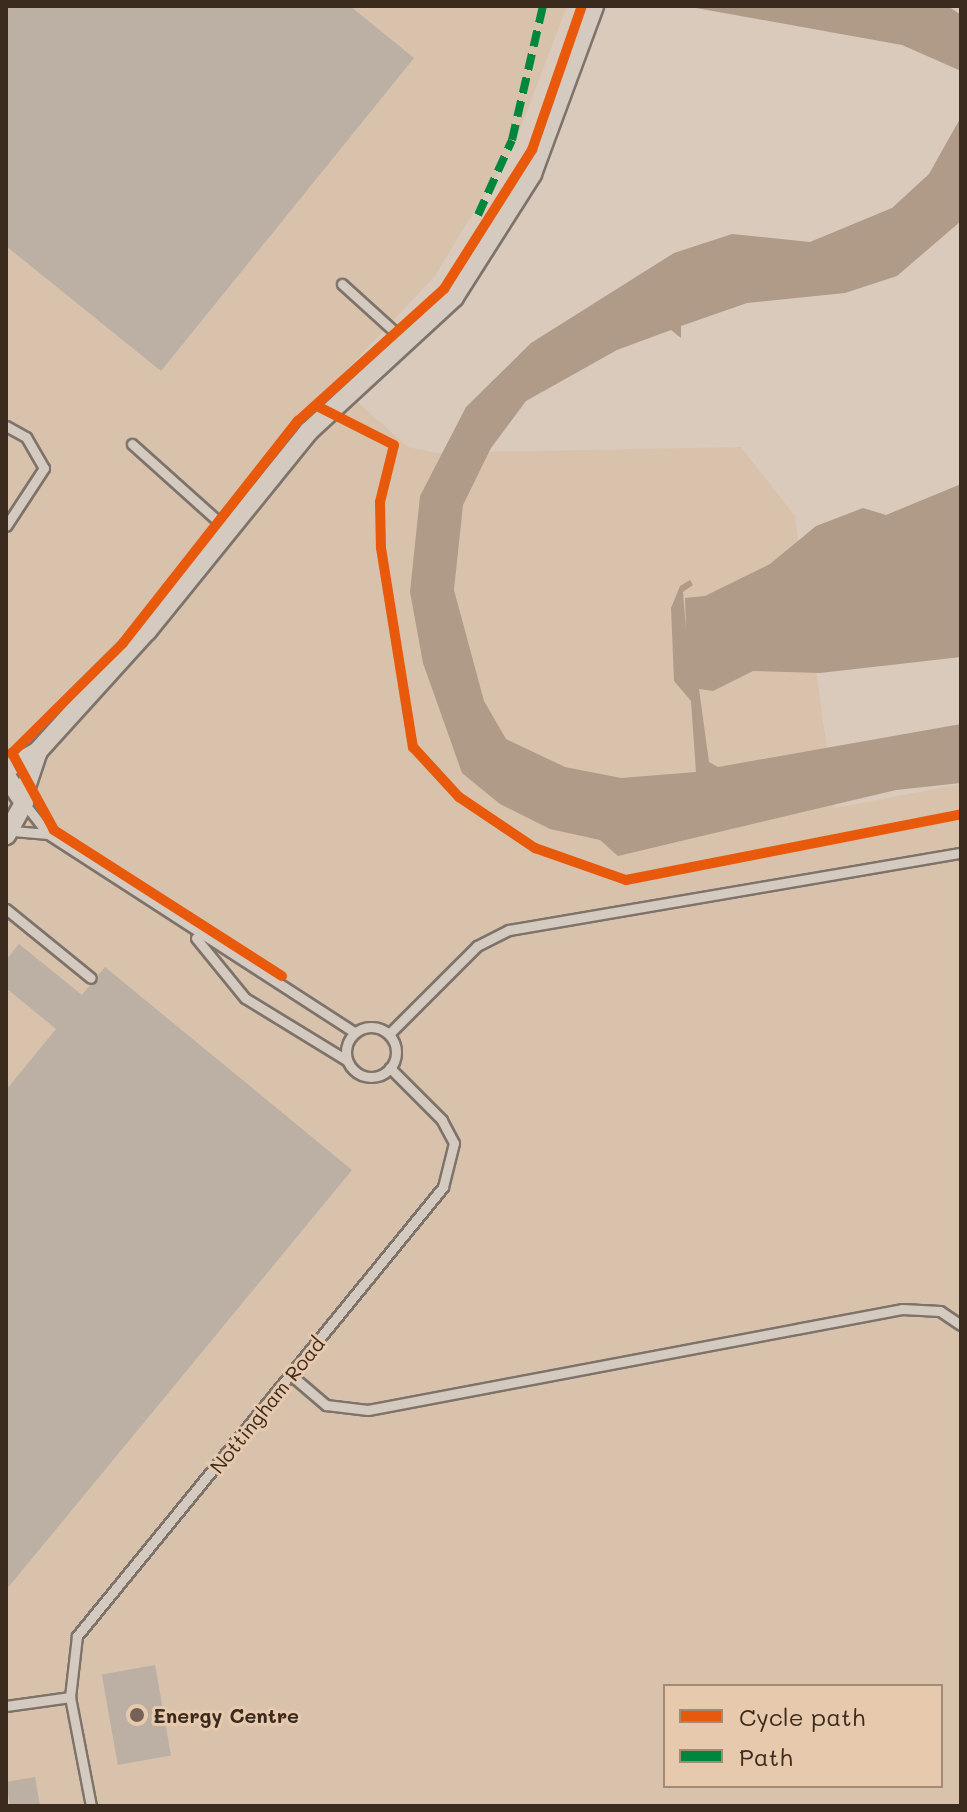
<!DOCTYPE html>
<style>
body{margin:0}
#map{position:relative;width:967px;height:1812px;overflow:hidden;background:#dacabb;font-family:Mali,sans-serif}
div>[style]{position:absolute}
.built>*{inset:0;background:#d8c2ac}
.water>*{inset:0;background:#b09b88}
.building>*{inset:0;background:#bcafa4;transform-origin:0 0}
.roads{filter:drop-shadow(2px 0 #7e736a) drop-shadow(-2px 0 #7e736a) drop-shadow(0 2px #7e736a) drop-shadow(0 -2px #7e736a)}
.lane>*{height:9px;margin:-4.5px;padding:0 4.5px;transform-origin:4.5px;border-radius:4.5px;background:#d5cac0}
.lane>.ring{margin:-4.5px;padding:0;box-sizing:content-box;background:none;border:9px solid #d5cac0;border-radius:50%}
.street>*{height:18px;margin:-9px;padding:0 9px;transform-origin:9px;border-radius:9px;background:#d5cac0}
.quiet>*{height:8px;margin-top:-4px;transform-origin:0;background:repeating-linear-gradient(90deg,#00873e 0 16px,transparent 0 24px)}
.cycleway>*{height:10px;margin:-5px;padding:0 5px;transform-origin:5px;border-radius:5px;background:#e8590c}
.dots>*{width:22px;height:22px;translate:-50% -50%;box-sizing:border-box;border:4px solid #e7caae;border-radius:50%}
span{translate:-50% -50%;white-space:nowrap;text-align:center;line-height:1.15;-webkit-text-stroke:6px #e7caae;paint-order:stroke}
.street-label{font-size:20px;color:#3b2a1e}
.poi-label{font-size:20px;color:#3b2a1e;font-weight:700}
.left{translate:0 -50%;text-align:left}
.frame{position:absolute;inset:0;border:8px solid #3b2a1e;pointer-events:none}
.legend{position:absolute;left:663px;top:1684px;width:280px;height:104px;box-sizing:border-box;background:#e7caae;border:2px solid #a28a74;margin:0;padding:10px 14px;list-style:none;font-size:24px;color:#3b2a1e}
.legend li{display:flex;align-items:center;gap:16px;height:40px}
.legend b{width:40px;border:2px solid #a28a74}
</style>
<div id="map">
<div class="built">
<i style="clip-path:polygon(evenodd,6px 6px,567px 6px,513px 148px,434px 277px,335px 382px,408px 447px,437px 453px,741px 447px,795px 516px,835px 808px,961px 784px,961px 1806px,6px 1806px,6px 6px,665px 1686px,941px 1686px,941px 1786px,665px 1786px,665px 1686px)"></i>
</div>
<div class="water">
<i style="clip-path:polygon(685px 6px,948px 6px,961px 15px,961px 71px,902px 45px)"></i>
<i style="clip-path:polygon(961px 117px,961px 221px,897px 276px,845px 293px,747px 303px,681px 326px,681px 338px,671px 330px,617px 350px,526px 401px,491px 448px,463px 505px,454px 590px,484px 701px,506px 739px,565px 767px,621px 778px,696px 772px,691px 701px,674px 681px,671px 608px,680px 586px,690px 580px,693px 585px,683px 592px,686px 630px,685px 598px,705px 596px,770px 564px,816px 526px,863px 508px,886px 515px,961px 484px,961px 657px,820px 673px,753px 671px,713px 691px,699px 689px,709px 762px,718px 767px,961px 724px,961px 783px,896px 790px,618px 856px,600px 840px,550px 829px,500px 804px,462px 773px,423px 663px,410px 592px,420px 496px,466px 407px,531px 343px,674px 253px,732px 234px,810px 242px,892px 208px,929px 174px)"></i>
</div>
<div class="building">
<i style="clip-path:polygon(6px 6px,350px 6px,414px 58px,161px 371px,6px 246px)"></i>
<i style="clip-path:polygon(19px 944px,82px 995px,105px 967px,352px 1170px,6px 1590px,6px 1090px,56px 1029px,6px 988px,6px 960px)"></i>
<i style="left:155px;top:1665px;width:92px;height:54px;rotate:80deg"></i>
<i style="clip-path:polygon(35px 1777px,40px 1806px,10px 1806px,6px 1782px)"></i>
</div>
<div class="roads">
<div class="lane">
<i style="left:342px;top:284px;width:86px;rotate:42.2deg"></i>
<i style="left:6px;top:426px;width:23px;rotate:29deg"></i>
<i style="left:26px;top:437px;width:36px;rotate:60deg"></i>
<i style="left:44px;top:468px;width:69px;rotate:123.2deg"></i>
<i style="left:132px;top:444px;width:129px;rotate:41.9deg"></i>
<i style="left:24px;top:803px;width:39px;rotate:52deg"></i>
<i style="left:48px;top:834px;width:364px;rotate:32.9deg"></i>
<i style="left:13px;top:831px;width:35px;rotate:5deg"></i>
<i style="left:6px;top:909px;width:109px;rotate:39.1deg"></i>
<i style="left:196px;top:938px;width:77px;rotate:50.8deg"></i>
<i style="left:245px;top:998px;width:119px;rotate:31.5deg"></i>
<i class="ring" style="left:346px;top:1027px;width:41px;height:41px"></i>
<i style="left:389px;top:1034px;width:124px;rotate:-45deg"></i>
<i style="left:477px;top:946px;width:36px;rotate:-27deg"></i>
<i style="left:509px;top:930px;width:459px;rotate:-9.7deg"></i>
<i style="left:292px;top:1376px;width:45px;rotate:40.5deg"></i>
<i style="left:326px;top:1405px;width:42px;rotate:6.8deg"></i>
<i style="left:368px;top:1410px;width:543px;rotate:-10.71deg"></i>
<i style="left:902px;top:1309px;width:38px;rotate:3deg"></i>
<i style="left:940px;top:1311px;width:25px;rotate:34deg"></i>
<i style="left:70px;top:1697px;width:111px;rotate:79.1deg"></i>
<i style="left:6px;top:1706px;width:65px;rotate:-8deg"></i>
<i style="left:70px;top:1697px;width:61px;rotate:-83.5deg"></i>
<i style="left:77px;top:1636px;width:579px;rotate:-50.81deg"></i>
<i style="left:443px;top:1187px;width:45px;rotate:-76deg"></i>
<i style="left:454px;top:1143px;width:26px;rotate:-118deg"></i>
<i style="left:442px;top:1120px;width:74px;rotate:-135deg"></i>
</div>
<div class="street">
<i style="left:6px;top:769px;width:37px;rotate:-29deg"></i>
<i style="left:38px;top:751px;width:162px;rotate:-47.8deg"></i>
<i style="left:147px;top:631px;width:257px;rotate:-51deg"></i>
<i style="left:309px;top:431px;width:197px;rotate:-42.7deg"></i>
<i style="left:454px;top:297px;width:146px;rotate:-57.6deg"></i>
<i style="left:532px;top:174px;width:179px;rotate:-69.7deg"></i>
<i style="left:6px;top:776px;width:32px;rotate:56deg"></i>
<i style="left:24px;top:803px;width:37px;rotate:119deg"></i>
<i style="left:23px;top:796px;width:47px;rotate:-71.6deg"></i>
</div>
</div>
<div class="quiet">
<i style="left:478px;top:215px;width:82px;rotate:-65.6deg"></i>
<i style="left:512px;top:140px;width:138px;rotate:-77deg"></i>
</div>
<div class="cycleway">
<i style="left:317px;top:406px;width:86px;rotate:26.9deg"></i>
<i style="left:394px;top:445px;width:59px;rotate:103.8deg"></i>
<i style="left:380px;top:502px;width:46px;rotate:88.8deg"></i>
<i style="left:381px;top:548px;width:202px;rotate:80.9deg"></i>
<i style="left:413px;top:747px;width:68px;rotate:47.4deg"></i>
<i style="left:459px;top:797px;width:92px;rotate:33.9deg"></i>
<i style="left:535px;top:848px;width:96px;rotate:19.4deg"></i>
<i style="left:626px;top:880px;width:341px;rotate:-11.1deg"></i>
<i style="left:282px;top:976px;width:271px;rotate:-147.4deg"></i>
<i style="left:54px;top:830px;width:88px;rotate:-118.6deg"></i>
<i style="left:12px;top:753px;width:156px;rotate:-44.7deg"></i>
<i style="left:123px;top:643px;width:283px;rotate:-51.8deg"></i>
<i style="left:298px;top:421px;width:197px;rotate:-42.1deg"></i>
<i style="left:444px;top:289px;width:165px;rotate:-57.7deg"></i>
<i style="left:532px;top:150px;width:152px;rotate:-70.9deg"></i>
</div>
<div class="dots">
<i style="left:137px;top:1715px;background:#736255"></i>
</div>
<div class="street-label">
<span style="left:267px;top:1405px;rotate:-51deg">Nottingham Road</span>
</div>
<div class="poi-label">
<span class="left" style="left:153px;top:1715px">Energy Centre</span>
</div>
<div class="frame"></div>
<ul class="legend">
<li><b style="height:10px;background:#e8590c"></b>Cycle path</li>
<li><b style="height:10px;background:#00873e"></b>Path</li>
</ul>
</div>
